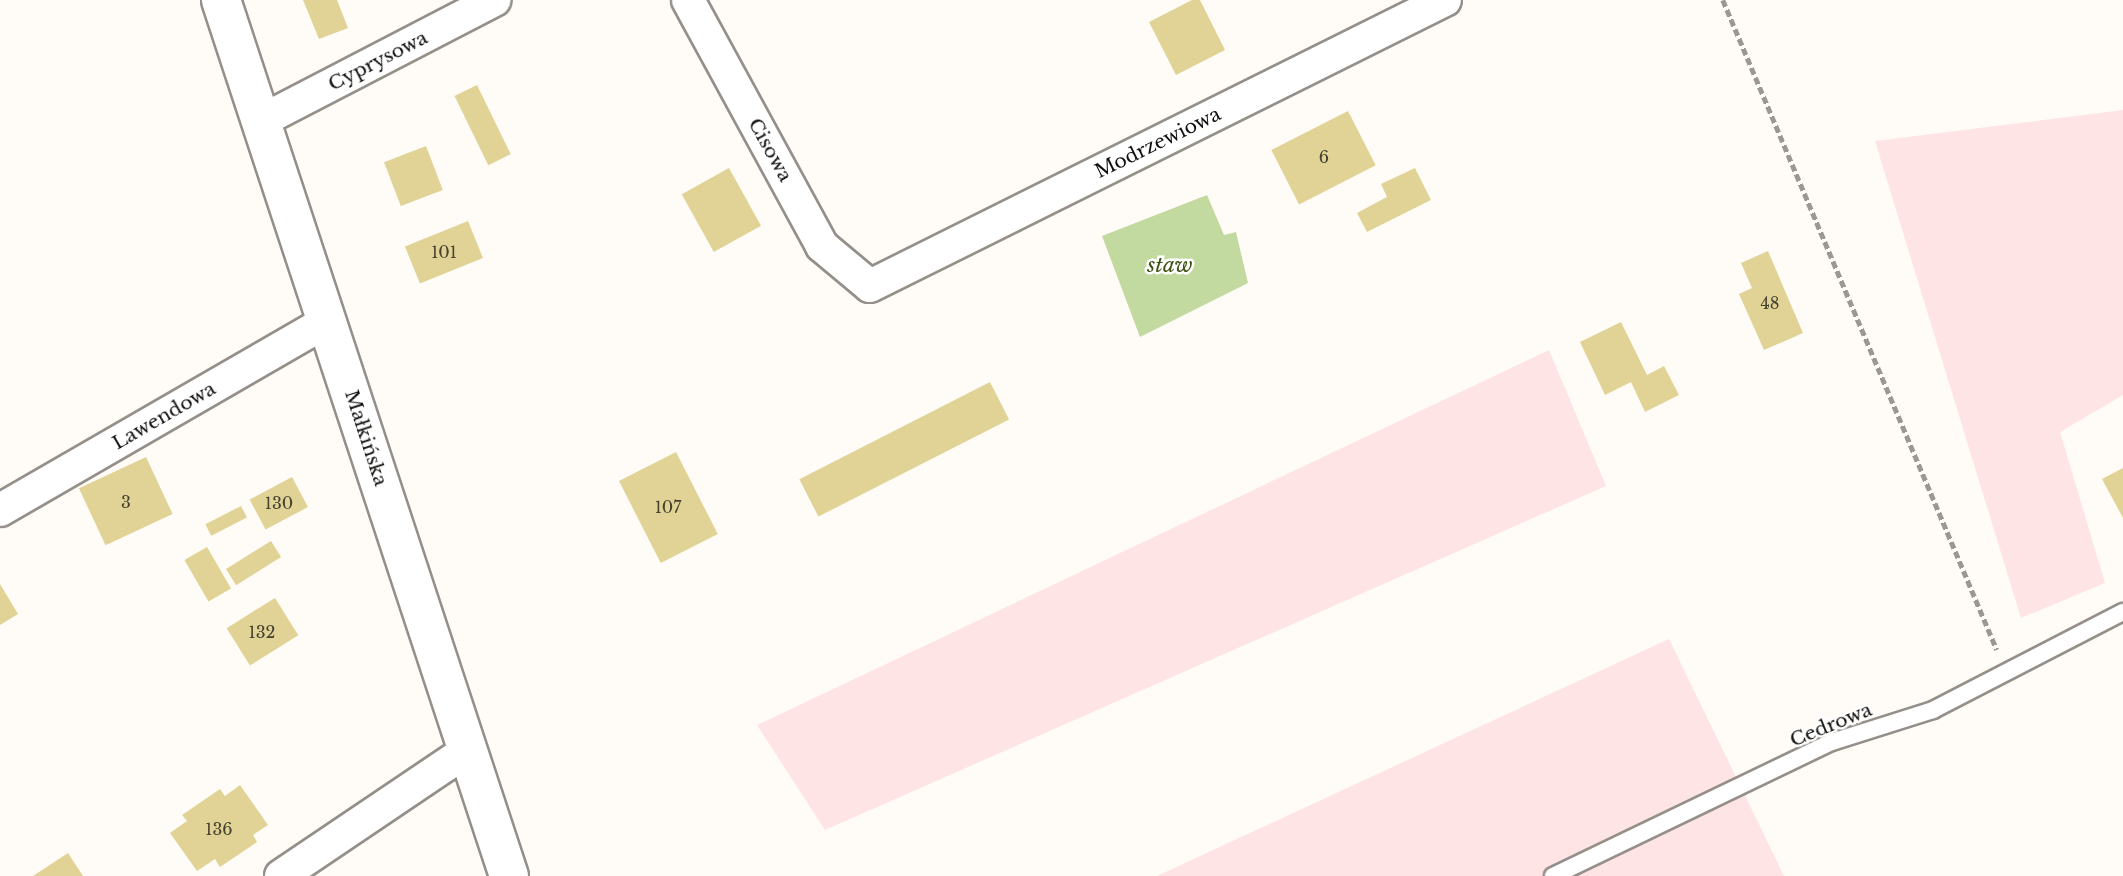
<!DOCTYPE html>
<meta charset="utf-8">
<style>
body{margin:0}
#map{position:relative;width:2123px;height:876px;overflow:hidden;background:#fffbf6;font-family:"Libre Baskerville",serif}
div>[style]{position:absolute}
.green>*{inset:0;background:#fee4e5}
.water>*{inset:0;background:#c2da9f}
.building>*{inset:0;background:#e0d395;transform-origin:0 0}
.path>*{height:4.5px;margin-top:-2.25px;transform-origin:0;background:repeating-linear-gradient(90deg,#9b9894 0 7px,transparent 0 10.5px)}
.roads{filter:drop-shadow(2px 0 #958f8a) drop-shadow(-2px 0 #958f8a) drop-shadow(0 2px #958f8a) drop-shadow(0 -2px #958f8a)}
.lane>*{height:16px;margin:-8px;padding:0 8px;transform-origin:8px;border-radius:8px;background:#fff}
.street>*{height:32px;margin:-16px;padding:0 16px;transform-origin:16px;border-radius:16px;background:#fff}
.secondary>*{height:38px;margin:-19px;padding:0 19px;transform-origin:19px;border-radius:19px;background:#fff}
span{translate:-50% -50%;white-space:nowrap;text-align:center;line-height:1.15;-webkit-text-stroke:5px #fff;paint-order:stroke}
.number-label{font-size:16px;color:#45402f}
.number-label span{-webkit-text-stroke-width:0}
.street-label{font-size:19px;color:#110f0d}
.water-label{font-size:21px;color:#3d5213;font-style:italic}
</style>
<div id="map">
<div class="green">
<i style="clip-path:polygon(2123px 110px,2123px 395px,2060px 432px,2105px 583px,2021px 618px,1875px 141px)"></i>
<i style="clip-path:polygon(1549px 350px,1606px 486px,825px 830px,757px 725px)"></i>
<i style="clip-path:polygon(1669px 639px,1784px 876px,1157px 876px)"></i>
</div>
<div class="water">
<i style="clip-path:polygon(1207px 195px,1224px 235px,1236px 232px,1248px 283px,1140px 337px,1102px 236px)"></i>
</div>
<div class="building">
<i style="clip-path:polygon(303px 0,337px 0,348px 28px,319px 39px)"></i>
<i style="clip-path:polygon(1192px 0,1200px 0,1225px 50px,1176px 75px,1149px 22px)"></i>
<i style="left:477px;top:85px;width:77px;height:25px;rotate:64deg"></i>
<i style="left:1348px;top:111px;width:61px;height:86px;rotate:63deg"></i>
<i style="left:426px;top:146px;width:47px;height:45px;rotate:69deg"></i>
<i style="left:729px;top:168px;width:66px;height:54px;rotate:61deg"></i>
<i style="clip-path:polygon(1415px 168px,1431px 200px,1367px 232px,1357px 213px,1387px 197px,1381px 184px)"></i>
<i style="left:468px;top:221px;width:40px;height:68px;rotate:68deg"></i>
<i style="clip-path:polygon(1768px 251px,1803px 333px,1764px 350px,1739px 294px,1752px 288px,1741px 263px)"></i>
<i style="clip-path:polygon(1621px 322px,1647px 375px,1664px 366px,1679px 395px,1645px 412px,1631px 382px,1605px 395px,1580px 342px)"></i>
<i style="left:990px;top:382px;width:42px;height:214px;rotate:63deg"></i>
<i style="left:676px;top:452px;width:92px;height:64px;rotate:63deg"></i>
<i style="left:146px;top:457px;width:63px;height:74px;rotate:65deg"></i>
<i style="clip-path:polygon(2123px 468px,2123px 518px,2102px 479px)"></i>
<i style="left:292px;top:477px;width:34px;height:48px;rotate:62deg"></i>
<i style="left:241px;top:506px;width:13px;height:40px;rotate:63deg"></i>
<i style="left:271px;top:541px;width:19px;height:53px;rotate:58deg"></i>
<i style="left:207px;top:547px;width:48px;height:26px;rotate:60deg"></i>
<i style="clip-path:polygon(0 584px,18px 614px,0 625px)"></i>
<i style="left:275px;top:598px;width:44px;height:57px;rotate:58deg"></i>
<i style="clip-path:polygon(240px 785px,268px 825px,253px 835px,257px 842px,220px 867px,215px 859px,197px 871px,170px 833px,187px 821px,182px 815px,220px 789px,225px 796px)"></i>
<i style="clip-path:polygon(68px 853px,83px 876px,33px 876px)"></i>
</div>
<div class="path">
<i style="left:1723px;top:0;width:705px;rotate:67.14deg"></i>
</div>
<div class="roads">
<div class="lane">
<i style="left:1553px;top:876px;width:310px;rotate:-25.7deg"></i>
<i style="left:1832px;top:742px;width:106px;rotate:-17.6deg"></i>
<i style="left:1933px;top:710px;width:214px;rotate:-27.3deg"></i>
</div>
<div class="street">
<i style="left:688px;top:0;width:280px;rotate:61.4deg"></i>
<i style="left:822px;top:246px;width:62px;rotate:39.8deg"></i>
<i style="left:870px;top:286px;width:642px;rotate:-26.45deg"></i>
<i style="left:261px;top:121px;width:263px;rotate:-27.4deg"></i>
<i style="left:0;top:510px;width:379px;rotate:-30deg"></i>
<i style="left:281px;top:876px;width:227px;rotate:-34deg"></i>
</div>
<div class="secondary">
<i style="left:221px;top:0;width:922px;rotate:71.8deg"></i>
</div>
</div>
<div class="number-label">
<span style="left:1324px;top:157px">6</span>
<span style="left:444px;top:252px">101</span>
<span style="left:1770px;top:303px">48</span>
<span style="left:126px;top:502px">3</span>
<span style="left:279px;top:503px">130</span>
<span style="left:668px;top:507px">107</span>
<span style="left:262px;top:632px">132</span>
<span style="left:219px;top:829px">136</span>
</div>
<div class="street-label">
<span style="left:378px;top:61px;rotate:-27deg">Cyprysowa</span>
<span style="left:1158px;top:143px;rotate:-26deg">Modrzewiowa</span>
<span style="left:770px;top:150px;rotate:61deg">Cisowa</span>
<span style="left:164px;top:416px;rotate:-30deg">Lawendowa</span>
<span style="left:366px;top:438px;rotate:72deg">Małkińska</span>
<span style="left:1831px;top:725px;rotate:-22deg">Cedrowa</span>
</div>
<div class="water-label">
<span style="left:1170px;top:265px">staw</span>
</div>
</div>
